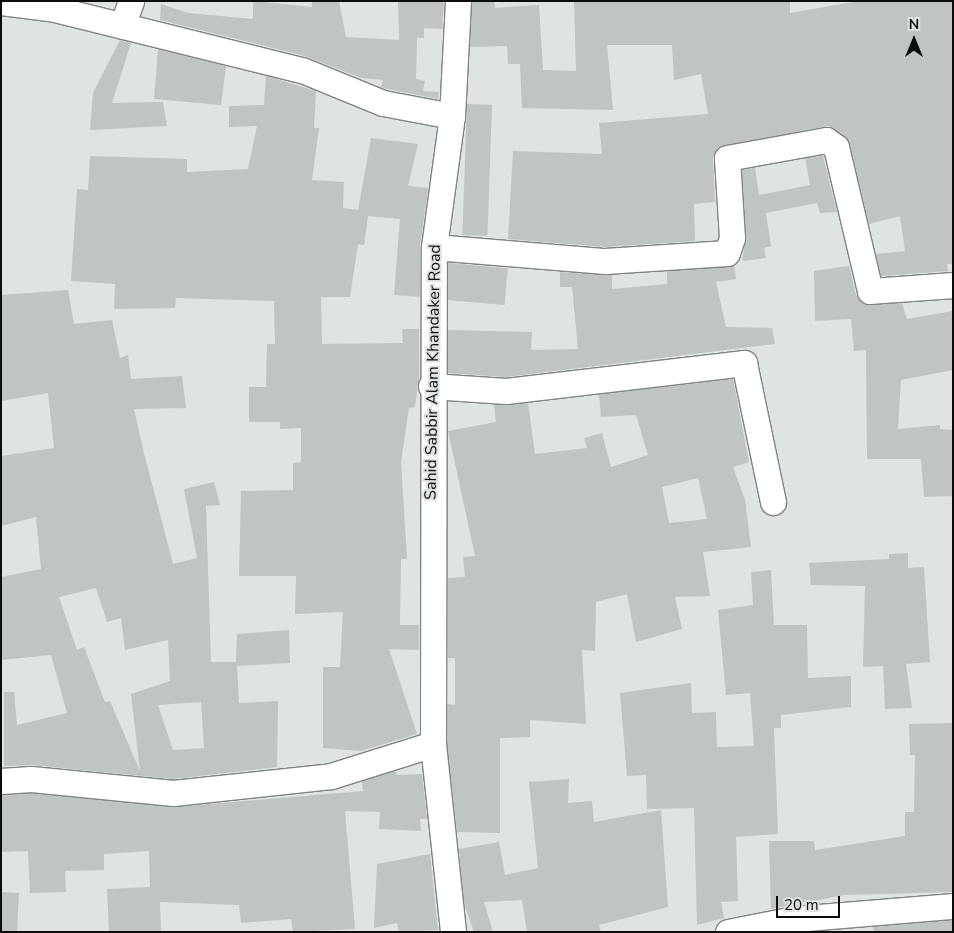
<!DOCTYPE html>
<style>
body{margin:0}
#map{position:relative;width:954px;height:933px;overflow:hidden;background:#dfe3e2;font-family:"Nunito Sans",sans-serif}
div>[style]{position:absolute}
.building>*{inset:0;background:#c0c4c5;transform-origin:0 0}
.roads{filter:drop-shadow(1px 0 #808483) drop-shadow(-1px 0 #808483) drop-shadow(0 1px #808483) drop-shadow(0 -1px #808483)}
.minor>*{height:25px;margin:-12.5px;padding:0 12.5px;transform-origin:12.5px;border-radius:12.5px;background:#fff}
span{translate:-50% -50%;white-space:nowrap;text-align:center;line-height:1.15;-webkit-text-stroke:4px #dfe3e2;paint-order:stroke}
.street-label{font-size:16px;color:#0b0d0d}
.frame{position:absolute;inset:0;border:2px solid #0b0d0d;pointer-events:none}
.north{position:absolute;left:889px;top:15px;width:50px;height:50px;-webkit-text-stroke:4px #dfe3e2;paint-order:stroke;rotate:0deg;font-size:14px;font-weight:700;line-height:20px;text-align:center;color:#0b0d0d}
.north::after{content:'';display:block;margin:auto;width:18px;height:22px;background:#0b0d0d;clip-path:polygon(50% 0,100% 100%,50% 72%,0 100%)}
.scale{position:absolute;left:776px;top:896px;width:64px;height:22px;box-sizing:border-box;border:2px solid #0b0d0d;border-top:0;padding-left:6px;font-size:15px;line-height:18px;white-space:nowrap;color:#0b0d0d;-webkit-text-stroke:4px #dfe3e2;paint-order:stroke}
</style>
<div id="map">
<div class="building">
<i style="clip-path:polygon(253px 1px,312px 7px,312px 1px,339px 1px,346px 37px,399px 40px,398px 1px,444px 1px,442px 29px,424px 28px,424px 38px,417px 38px,416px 79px,425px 81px,423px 91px,439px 92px,438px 99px,387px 89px,381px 87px,383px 80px,361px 78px,305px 56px,160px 20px,161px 4px,188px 13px,253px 19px)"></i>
<i style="clip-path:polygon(472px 1px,494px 1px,495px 8px,539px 5px,543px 70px,576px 71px,574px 1px,790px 1px,790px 13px,859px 1px,953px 1px,953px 264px,947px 264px,948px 271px,881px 276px,876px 254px,905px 251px,900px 216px,869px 224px,850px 144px,829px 126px,718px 147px,713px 159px,715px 202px,694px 204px,695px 241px,605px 247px,508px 239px,513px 151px,602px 154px,599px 123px,708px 114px,701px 74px,674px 80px,672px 45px,607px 45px,613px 110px,522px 108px,520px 64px,508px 64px,507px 46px,470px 47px)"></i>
<i style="clip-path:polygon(120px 40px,131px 43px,112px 103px,163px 102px,167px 126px,90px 130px,93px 93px)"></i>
<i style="clip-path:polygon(158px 49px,226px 66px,221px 105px,154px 99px)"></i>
<i style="clip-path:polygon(266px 76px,316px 91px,314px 128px,319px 128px,312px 180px,344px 182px,343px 208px,358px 210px,371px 138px,418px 144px,408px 186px,428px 188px,420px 246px,420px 297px,394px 295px,400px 219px,368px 216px,364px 245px,358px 244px,350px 297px,321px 297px,322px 344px,403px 343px,402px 329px,419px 329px,419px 378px,415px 407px,409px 408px,401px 462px,407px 559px,401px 559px,400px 625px,419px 625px,419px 650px,389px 649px,417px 734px,361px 751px,323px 748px,323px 667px,340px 667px,343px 612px,295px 614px,296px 576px,239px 576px,241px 491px,293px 490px,293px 463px,301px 462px,301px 428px,280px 429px,280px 422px,249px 422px,249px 387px,266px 387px,267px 344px,275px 344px,274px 301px,176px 298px,175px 308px,114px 309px,115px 284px,71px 281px,77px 189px,88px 190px,90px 156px,187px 159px,187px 172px,248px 169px,257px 126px,229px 127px,229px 106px,264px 105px)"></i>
<i style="left:467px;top:104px;width:25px;height:131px;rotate:2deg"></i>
<i style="clip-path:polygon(823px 156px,837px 212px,820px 213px,817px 203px,766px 213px,771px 246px,764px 248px,766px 258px,742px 261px,746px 237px,742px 170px,755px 168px,759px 195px,810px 185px,805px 158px)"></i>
<i style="left:448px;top:263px;width:60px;height:37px;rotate:5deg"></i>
<i style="clip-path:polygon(734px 265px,736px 279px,716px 282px,726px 327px,772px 328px,775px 344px,506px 377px,448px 373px,448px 330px,532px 332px,531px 350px,578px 349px,572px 287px,560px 287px,560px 272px,612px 275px,612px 289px,667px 284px,667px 271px)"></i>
<i style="clip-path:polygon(849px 266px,856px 295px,864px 304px,902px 303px,907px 319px,953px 311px,953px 370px,901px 380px,898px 429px,940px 425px,940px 429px,953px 430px,953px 496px,924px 497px,921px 459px,867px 459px,866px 350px,854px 351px,851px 319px,815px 321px,814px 271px)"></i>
<i style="clip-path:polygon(evenodd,68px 290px,74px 324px,112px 320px,120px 358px,128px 355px,131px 379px,182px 376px,186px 408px,134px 409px,144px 453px,173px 564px,197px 558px,184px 489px,214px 482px,220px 505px,206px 506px,211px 662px,236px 662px,237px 634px,289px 630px,290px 663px,237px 666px,239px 703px,278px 701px,277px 767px,173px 779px,32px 765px,4px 766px,4px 692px,14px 692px,17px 725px,67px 713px,51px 655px,1px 660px,1px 577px,41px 569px,36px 517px,1px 526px,1px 456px,54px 448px,48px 393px,1px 401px,1px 295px,68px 290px,96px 588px,107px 622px,121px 618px,125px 650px,168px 640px,170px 681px,131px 694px,140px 771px,110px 701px,105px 702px,84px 647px,77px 650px,59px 597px,96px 588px,68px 290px,201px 702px,204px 748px,173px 750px,158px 705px,201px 702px)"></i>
<i style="clip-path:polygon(evenodd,733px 379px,749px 462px,733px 467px,745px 500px,751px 547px,703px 552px,710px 596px,675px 597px,682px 629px,636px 642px,627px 594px,596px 602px,595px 651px,582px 650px,586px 724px,530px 720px,530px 737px,500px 738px,500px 833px,457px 832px,447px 743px,447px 704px,455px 705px,455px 658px,448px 658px,448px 578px,465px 577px,463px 557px,475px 556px,448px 431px,496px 422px,494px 405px,528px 403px,535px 454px,587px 448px,584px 438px,602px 433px,611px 467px,648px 455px,636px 415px,601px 417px,599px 394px,733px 379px,698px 478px,707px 519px,669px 523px,662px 487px,698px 478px)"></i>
<i style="clip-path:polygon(908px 553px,908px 568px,924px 567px,930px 662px,906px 664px,912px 708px,885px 709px,883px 666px,863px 667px,865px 586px,811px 585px,809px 563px,889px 559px,889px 554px)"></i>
<i style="clip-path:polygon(771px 570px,774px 625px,807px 625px,808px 678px,851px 676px,851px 707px,781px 715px,781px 728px,774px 728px,778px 834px,736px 837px,738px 901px,721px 902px,724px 918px,697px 925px,694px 808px,647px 809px,646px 775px,627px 776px,620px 693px,691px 683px,692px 713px,716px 712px,717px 747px,754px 746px,750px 693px,726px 695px,718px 610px,753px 605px,751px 572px)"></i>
<i style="clip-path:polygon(953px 723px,953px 892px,844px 895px,771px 909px,769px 841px,814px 841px,815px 850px,905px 836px,905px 812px,914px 812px,915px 755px,910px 755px,909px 724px)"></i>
<i style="clip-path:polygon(396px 771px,396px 775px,422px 774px,427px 819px,420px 819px,421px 831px,379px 829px,380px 812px,345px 811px,355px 929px,293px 932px,291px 919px,241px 923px,239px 905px,160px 902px,161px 932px,109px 932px,107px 889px,150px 887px,149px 851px,104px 854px,104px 870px,65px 871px,66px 892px,30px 893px,28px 851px,1px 852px,1px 795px,31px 793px,174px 807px,363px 791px,362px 781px)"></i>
<i style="clip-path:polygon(569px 779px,568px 803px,592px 801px,594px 822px,661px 810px,668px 907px,599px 925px,601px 932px,527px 932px,522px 900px,484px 902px,493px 932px,474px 932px,464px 903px,459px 849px,499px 842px,505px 875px,538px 868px,529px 782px)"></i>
<i style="clip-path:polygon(430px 854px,438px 930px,399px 932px,397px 923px,374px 928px,377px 864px)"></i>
<i style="left:1px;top:892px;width:18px;height:40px;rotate:3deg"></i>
<i style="clip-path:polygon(953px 920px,953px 932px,874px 932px,873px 927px)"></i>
</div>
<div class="roads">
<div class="minor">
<i style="left:1px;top:2px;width:54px;rotate:7.4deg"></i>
<i style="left:55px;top:9px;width:254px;rotate:13.9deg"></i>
<i style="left:302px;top:70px;width:87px;rotate:22.2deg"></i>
<i style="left:383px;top:103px;width:70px;rotate:10.7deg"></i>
<i style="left:122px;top:26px;width:27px;rotate:-70deg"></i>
<i style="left:434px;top:247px;width:172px;rotate:4.7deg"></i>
<i style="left:605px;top:261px;width:122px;rotate:-3.8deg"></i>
<i style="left:727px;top:253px;width:16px;rotate:-72deg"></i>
<i style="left:732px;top:238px;width:80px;rotate:-93.6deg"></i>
<i style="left:727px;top:158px;width:101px;rotate:-10.3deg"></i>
<i style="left:826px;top:140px;width:12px;rotate:35deg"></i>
<i style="left:836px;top:147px;width:148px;rotate:76.7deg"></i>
<i style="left:870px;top:291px;width:83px;rotate:-4.1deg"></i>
<i style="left:431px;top:386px;width:75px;rotate:3.8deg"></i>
<i style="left:506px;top:391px;width:240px;rotate:-6.7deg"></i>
<i style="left:744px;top:363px;width:142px;rotate:78.2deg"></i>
<i style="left:433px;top:744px;width:497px;rotate:-89.9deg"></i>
<i style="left:434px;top:247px;width:132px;rotate:-82.2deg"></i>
<i style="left:452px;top:116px;width:115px;rotate:-87deg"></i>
<i style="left:1px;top:781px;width:30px;rotate:-4deg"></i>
<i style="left:31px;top:779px;width:143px;rotate:5.6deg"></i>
<i style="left:173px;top:793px;width:159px;rotate:-6.1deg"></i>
<i style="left:331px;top:776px;width:107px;rotate:-17.4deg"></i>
<i style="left:433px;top:744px;width:189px;rotate:83.9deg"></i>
<i style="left:728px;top:932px;width:67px;rotate:-11.1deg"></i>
<i style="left:794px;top:919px;width:160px;rotate:-4.7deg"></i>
</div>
</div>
<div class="street-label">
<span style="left:433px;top:372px;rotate:-89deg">Sahid Sabbir Alam Khandaker Road</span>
</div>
<div class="frame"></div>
<div class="north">N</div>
<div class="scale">20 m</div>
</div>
